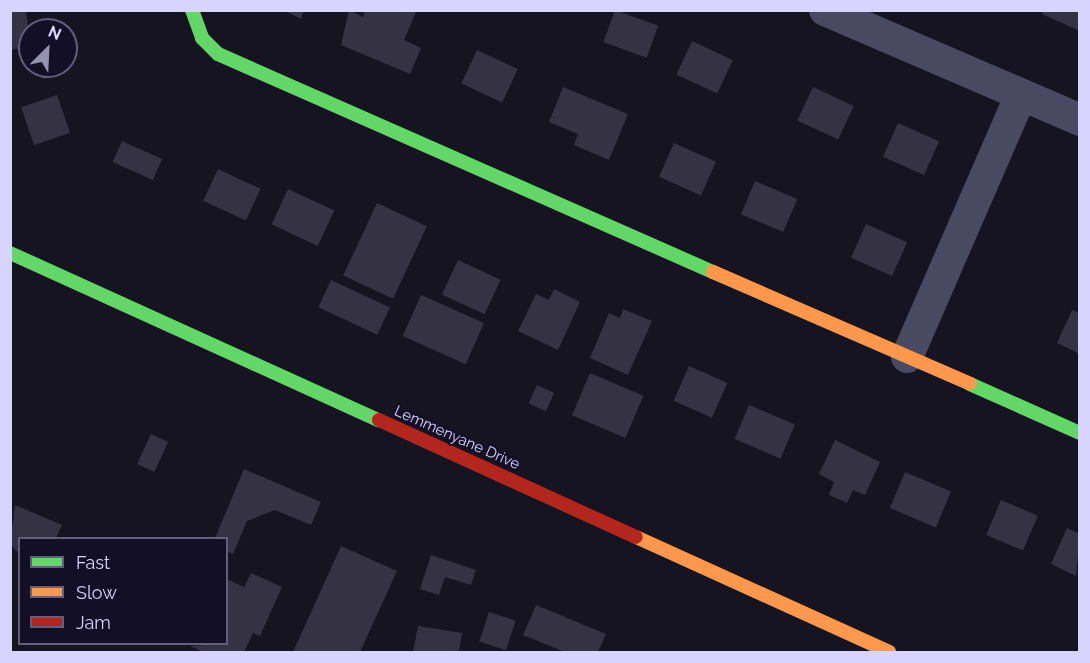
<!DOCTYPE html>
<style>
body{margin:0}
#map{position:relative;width:1090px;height:663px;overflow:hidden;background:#161421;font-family:Raleway,sans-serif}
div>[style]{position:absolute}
.building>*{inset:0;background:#343243;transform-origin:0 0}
.street>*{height:32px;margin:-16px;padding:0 16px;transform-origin:16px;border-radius:16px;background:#4a4962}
.fast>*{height:14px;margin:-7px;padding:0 7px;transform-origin:7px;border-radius:7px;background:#63d668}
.slow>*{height:14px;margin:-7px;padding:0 7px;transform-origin:7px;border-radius:7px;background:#ff974d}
.jam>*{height:14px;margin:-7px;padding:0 7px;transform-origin:7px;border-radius:7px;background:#b3261e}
span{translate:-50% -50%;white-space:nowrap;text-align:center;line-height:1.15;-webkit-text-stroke:4.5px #130f26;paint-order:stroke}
.street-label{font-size:15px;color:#d9d4ff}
.frame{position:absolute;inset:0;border:12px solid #d9d4ff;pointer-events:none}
.legend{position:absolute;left:18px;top:537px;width:210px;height:108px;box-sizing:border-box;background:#130f26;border:2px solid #625e7d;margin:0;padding:8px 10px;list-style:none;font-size:18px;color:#d9d4ff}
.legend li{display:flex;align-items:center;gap:12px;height:30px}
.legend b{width:30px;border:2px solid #625e7d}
.north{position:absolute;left:18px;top:18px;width:60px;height:60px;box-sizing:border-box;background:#130f26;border:2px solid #625e7d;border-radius:50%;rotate:24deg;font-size:16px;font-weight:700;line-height:24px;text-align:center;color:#d9d4ff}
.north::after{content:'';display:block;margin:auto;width:21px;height:27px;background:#9591b1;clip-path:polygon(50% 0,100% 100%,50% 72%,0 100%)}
</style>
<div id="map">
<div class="building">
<i style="clip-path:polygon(10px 10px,26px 10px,30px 46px,10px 50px)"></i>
<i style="clip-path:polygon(283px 10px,304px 10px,301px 19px)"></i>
<i style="clip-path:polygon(349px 10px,363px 17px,365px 10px,416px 12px,404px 40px,421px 48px,410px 74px,341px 45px)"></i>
<i style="left:615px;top:10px;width:46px;height:34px;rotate:20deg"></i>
<i style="clip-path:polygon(1044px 10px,1080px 10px,1080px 31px,1042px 14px)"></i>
<i style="left:692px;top:41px;width:45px;height:37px;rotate:25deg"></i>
<i style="left:477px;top:50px;width:45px;height:37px;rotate:25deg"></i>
<i style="clip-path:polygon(563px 87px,628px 114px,609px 160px,574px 145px,578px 134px,549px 122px)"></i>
<i style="left:813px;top:87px;width:45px;height:37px;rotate:25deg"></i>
<i style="left:57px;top:95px;width:40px;height:38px;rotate:71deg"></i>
<i style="left:898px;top:123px;width:45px;height:37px;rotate:24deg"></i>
<i style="left:122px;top:141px;width:44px;height:23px;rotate:24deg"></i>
<i style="left:674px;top:143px;width:46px;height:37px;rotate:24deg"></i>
<i style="left:218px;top:169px;width:47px;height:35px;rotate:25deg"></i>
<i style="left:755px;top:181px;width:46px;height:36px;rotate:23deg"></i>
<i style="left:288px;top:189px;width:51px;height:39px;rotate:25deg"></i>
<i style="left:377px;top:203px;width:55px;height:80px;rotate:25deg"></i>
<i style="left:866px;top:224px;width:45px;height:37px;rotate:24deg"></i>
<i style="left:458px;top:260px;width:47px;height:38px;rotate:25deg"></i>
<i style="left:331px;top:280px;width:65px;height:30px;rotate:25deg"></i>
<i style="clip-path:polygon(554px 289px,580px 302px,558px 350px,518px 331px,536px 294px,549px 300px)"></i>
<i style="left:421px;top:295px;width:69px;height:45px;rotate:24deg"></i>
<i style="clip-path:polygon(623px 309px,652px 321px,628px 375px,590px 358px,609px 313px,620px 318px)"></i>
<i style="clip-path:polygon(1072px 310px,1080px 313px,1080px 354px,1057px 343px)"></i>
<i style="left:689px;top:366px;width:42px;height:38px;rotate:24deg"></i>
<i style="left:590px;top:373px;width:58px;height:46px;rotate:23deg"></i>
<i style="left:537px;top:385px;width:19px;height:20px;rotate:25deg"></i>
<i style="left:749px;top:405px;width:50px;height:37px;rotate:23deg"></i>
<i style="left:151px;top:434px;width:19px;height:33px;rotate:25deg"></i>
<i style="clip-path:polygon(835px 440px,880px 462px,865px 495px,853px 490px,847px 503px,829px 495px,834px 482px,819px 474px)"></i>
<i style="clip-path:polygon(244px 469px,321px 502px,311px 525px,275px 510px,247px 521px,233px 554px,226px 551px,226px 538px,215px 538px)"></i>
<i style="left:905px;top:472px;width:50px;height:39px;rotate:23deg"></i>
<i style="left:1001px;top:500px;width:40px;height:38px;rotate:23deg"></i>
<i style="clip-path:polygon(15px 505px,62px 525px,56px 538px,20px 538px,20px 553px,16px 551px,10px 544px)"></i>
<i style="clip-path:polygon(1067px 528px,1080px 534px,1076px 576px,1051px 564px)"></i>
<i style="clip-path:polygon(341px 546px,397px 571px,360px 652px,293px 652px)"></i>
<i style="clip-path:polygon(431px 555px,476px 570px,471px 585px,445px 577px,439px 595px,420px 589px)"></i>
<i style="clip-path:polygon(251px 573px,282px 587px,260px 636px,253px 633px,244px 652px,203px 652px,190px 646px,226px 644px,226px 584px,229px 580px,244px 587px)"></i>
<i style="clip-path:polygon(536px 605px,606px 634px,598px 652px,565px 652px,523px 635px)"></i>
<i style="left:489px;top:612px;width:28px;height:31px;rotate:18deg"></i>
<i style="clip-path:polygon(418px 626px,462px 633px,459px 652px,413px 652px)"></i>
</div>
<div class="street">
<i style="left:825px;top:10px;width:278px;rotate:23.3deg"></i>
<i style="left:907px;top:357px;width:286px;rotate:-66.5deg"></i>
</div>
<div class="fast">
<i style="left:192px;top:10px;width:30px;rotate:70deg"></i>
<i style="left:202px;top:38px;width:23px;rotate:45deg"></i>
<i style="left:218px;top:54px;width:541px;rotate:23.77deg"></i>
<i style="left:10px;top:253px;width:405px;rotate:24.4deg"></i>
<i style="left:970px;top:384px;width:120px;rotate:24deg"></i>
</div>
<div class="slow">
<i style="left:713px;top:272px;width:280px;rotate:23.5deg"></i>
<i style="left:636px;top:537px;width:278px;rotate:24.4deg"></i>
</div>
<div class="jam">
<i style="left:379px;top:420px;width:282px;rotate:24.5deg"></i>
</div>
<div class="street-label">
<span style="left:457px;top:438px;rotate:24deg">Lemmenyane Drive</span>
</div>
<div class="frame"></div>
<ul class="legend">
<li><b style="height:8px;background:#63d668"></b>Fast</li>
<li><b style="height:8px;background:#ff974d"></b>Slow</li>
<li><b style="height:8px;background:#b3261e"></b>Jam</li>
</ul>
<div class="north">N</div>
</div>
